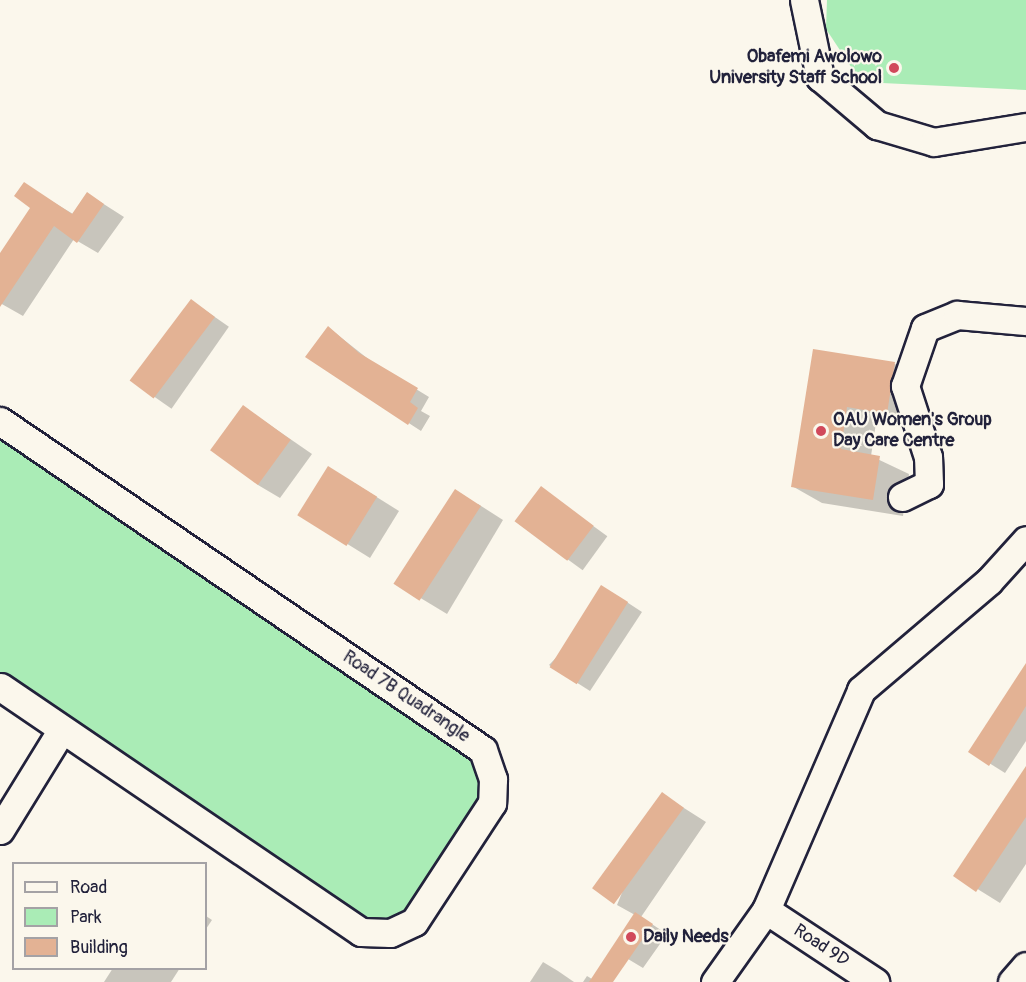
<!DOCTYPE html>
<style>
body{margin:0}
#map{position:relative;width:1026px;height:982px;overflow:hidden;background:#fbf7ec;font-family:Pangolin,sans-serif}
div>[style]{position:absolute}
.green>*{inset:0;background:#aaecb6}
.shadow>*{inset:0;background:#0003;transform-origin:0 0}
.building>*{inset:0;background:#e3b294;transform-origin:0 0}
.roads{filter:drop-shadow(2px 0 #22223b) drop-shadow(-2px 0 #22223b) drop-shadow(0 2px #22223b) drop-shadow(0 -2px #22223b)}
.minor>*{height:27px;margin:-13.5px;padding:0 13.5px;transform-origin:13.5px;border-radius:13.5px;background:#fbf7ec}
.dots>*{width:16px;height:16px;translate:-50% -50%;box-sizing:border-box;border:3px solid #fbf7ec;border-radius:50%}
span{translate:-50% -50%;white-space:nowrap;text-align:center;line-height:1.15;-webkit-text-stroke:4.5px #fbf7ec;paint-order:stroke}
.poi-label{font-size:18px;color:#22223b;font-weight:700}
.right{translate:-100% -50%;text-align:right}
.left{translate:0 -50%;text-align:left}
.street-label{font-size:18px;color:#22223b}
.legend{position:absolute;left:12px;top:862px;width:195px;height:108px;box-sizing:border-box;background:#fbf7ec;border:2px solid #a4a2a5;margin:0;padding:8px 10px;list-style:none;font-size:18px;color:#22223b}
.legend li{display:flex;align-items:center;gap:12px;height:30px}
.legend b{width:30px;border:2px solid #a4a2a5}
</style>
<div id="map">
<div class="green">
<i style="clip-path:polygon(827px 0,1026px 0,1026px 90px,861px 82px,826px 29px)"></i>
<i style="clip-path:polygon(0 428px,476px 755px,482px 802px,401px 919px,356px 917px,0 673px)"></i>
</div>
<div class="shadow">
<i style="clip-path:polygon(40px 194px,73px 214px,88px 194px,124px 217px,98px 253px,74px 239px,23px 316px,0 303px,0 256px)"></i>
<i style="left:192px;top:301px;width:45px;height:100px;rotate:35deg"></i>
<i style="clip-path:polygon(329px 328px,372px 362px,429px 397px,421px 411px,430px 416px,421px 431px,307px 357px)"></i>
<i style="clip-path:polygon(814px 351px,895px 364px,924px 381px,917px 430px,876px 423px,871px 456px,909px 474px,903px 516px,822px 503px,792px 486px)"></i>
<i style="clip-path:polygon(244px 407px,312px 454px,280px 498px,258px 485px)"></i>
<i style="clip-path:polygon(351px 481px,399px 511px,370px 558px,299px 514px)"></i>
<i style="left:541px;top:488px;width:82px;height:42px;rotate:36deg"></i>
<i style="clip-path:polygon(478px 504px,503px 520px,447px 614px,399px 585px)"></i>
<i style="clip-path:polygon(616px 595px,642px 612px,590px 691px,549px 665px)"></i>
<i style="clip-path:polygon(1026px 667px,1026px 741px,1005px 773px,970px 751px)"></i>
<i style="clip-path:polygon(1026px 787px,1026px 864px,1000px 903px,955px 875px)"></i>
<i style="clip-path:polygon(662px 794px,706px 822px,641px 917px,667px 934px,643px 968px,628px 959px,635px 915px,617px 905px)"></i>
<i style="clip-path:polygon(206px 916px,212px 920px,206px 929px)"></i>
<i style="clip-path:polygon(543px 962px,558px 971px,574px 982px,530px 982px)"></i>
<i style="clip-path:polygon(113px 968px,180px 968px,171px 982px,104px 982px)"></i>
<i style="clip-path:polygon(587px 976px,597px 982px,583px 982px)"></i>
</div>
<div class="building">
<i style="clip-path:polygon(24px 182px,72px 214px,87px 192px,104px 204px,77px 243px,54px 226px,0 307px,0 253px,30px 208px,14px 196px)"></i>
<i style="left:191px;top:299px;width:30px;height:102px;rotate:37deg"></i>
<i style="clip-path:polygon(328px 326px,359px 353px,418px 388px,410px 402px,418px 408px,408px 425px,305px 357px)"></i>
<i style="clip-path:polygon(813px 349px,895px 362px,887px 414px,847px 407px,841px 449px,880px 456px,873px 500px,791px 487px)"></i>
<i style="left:243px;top:405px;width:59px;height:56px;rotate:36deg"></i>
<i style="left:328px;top:466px;width:58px;height:58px;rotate:32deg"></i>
<i style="left:541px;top:486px;width:66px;height:44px;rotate:37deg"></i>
<i style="left:455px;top:489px;width:31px;height:113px;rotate:33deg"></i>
<i style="left:601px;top:585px;width:32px;height:97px;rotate:32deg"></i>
<i style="clip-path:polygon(1026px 663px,1026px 706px,989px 766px,968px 752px)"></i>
<i style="clip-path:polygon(1026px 766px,1026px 817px,976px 892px,953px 876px)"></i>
<i style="left:662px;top:792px;width:27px;height:119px;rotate:36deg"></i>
<i style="clip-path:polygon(635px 912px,653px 924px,613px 982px,589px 982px)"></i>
</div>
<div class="roads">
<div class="minor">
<i style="left:804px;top:0;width:79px;rotate:78.3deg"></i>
<i style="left:820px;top:77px;width:75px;rotate:40.1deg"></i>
<i style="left:877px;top:125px;width:59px;rotate:16.6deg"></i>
<i style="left:934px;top:142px;width:93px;rotate:-9.3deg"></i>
<i style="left:0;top:421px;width:584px;rotate:34.26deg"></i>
<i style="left:483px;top:750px;width:31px;rotate:71deg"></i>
<i style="left:493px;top:779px;width:24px;rotate:92deg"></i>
<i style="left:492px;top:803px;width:142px;rotate:123.2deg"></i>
<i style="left:414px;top:922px;width:26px;rotate:155deg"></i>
<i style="left:390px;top:933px;width:29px;rotate:-178deg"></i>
<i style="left:361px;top:932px;width:436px;rotate:-145.8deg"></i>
<i style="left:902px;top:497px;width:30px;rotate:-26deg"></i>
<i style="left:929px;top:484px;width:27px;rotate:-92deg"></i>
<i style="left:928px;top:457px;width:75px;rotate:-107.9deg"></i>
<i style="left:905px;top:386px;width:61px;rotate:-71deg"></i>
<i style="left:925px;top:328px;width:35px;rotate:-22deg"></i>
<i style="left:957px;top:315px;width:69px;rotate:5deg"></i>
<i style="left:0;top:830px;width:116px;rotate:-58.4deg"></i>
<i style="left:766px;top:910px;width:131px;rotate:33.4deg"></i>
<i style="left:715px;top:982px;width:88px;rotate:-54.7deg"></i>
<i style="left:766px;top:910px;width:240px;rotate:-66.6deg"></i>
<i style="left:861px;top:690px;width:168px;rotate:-40.4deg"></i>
<i style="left:989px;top:581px;width:55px;rotate:-47.9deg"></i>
<i style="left:1012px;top:982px;width:21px;rotate:-49deg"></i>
</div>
</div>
<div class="dots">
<i style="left:894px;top:68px;background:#d1495b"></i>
<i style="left:821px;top:431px;background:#d1495b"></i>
<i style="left:631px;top:937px;background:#d1495b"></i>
</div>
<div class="poi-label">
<span class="right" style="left:882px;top:68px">Obafemi Awolowo<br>University Staff School</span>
<span class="left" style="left:833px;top:431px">OAU Women's Group<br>Day Care Centre</span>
<span class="left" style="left:643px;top:937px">Daily Needs</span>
</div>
<div class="street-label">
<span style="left:406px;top:697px;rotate:34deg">Road 7B Quadrangle</span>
<span style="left:821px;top:946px;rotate:33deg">Road 9D</span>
</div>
<ul class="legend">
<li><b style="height:8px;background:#fbf7ec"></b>Road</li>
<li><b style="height:16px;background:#aaecb6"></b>Park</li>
<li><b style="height:16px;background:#e3b294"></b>Building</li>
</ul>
</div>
